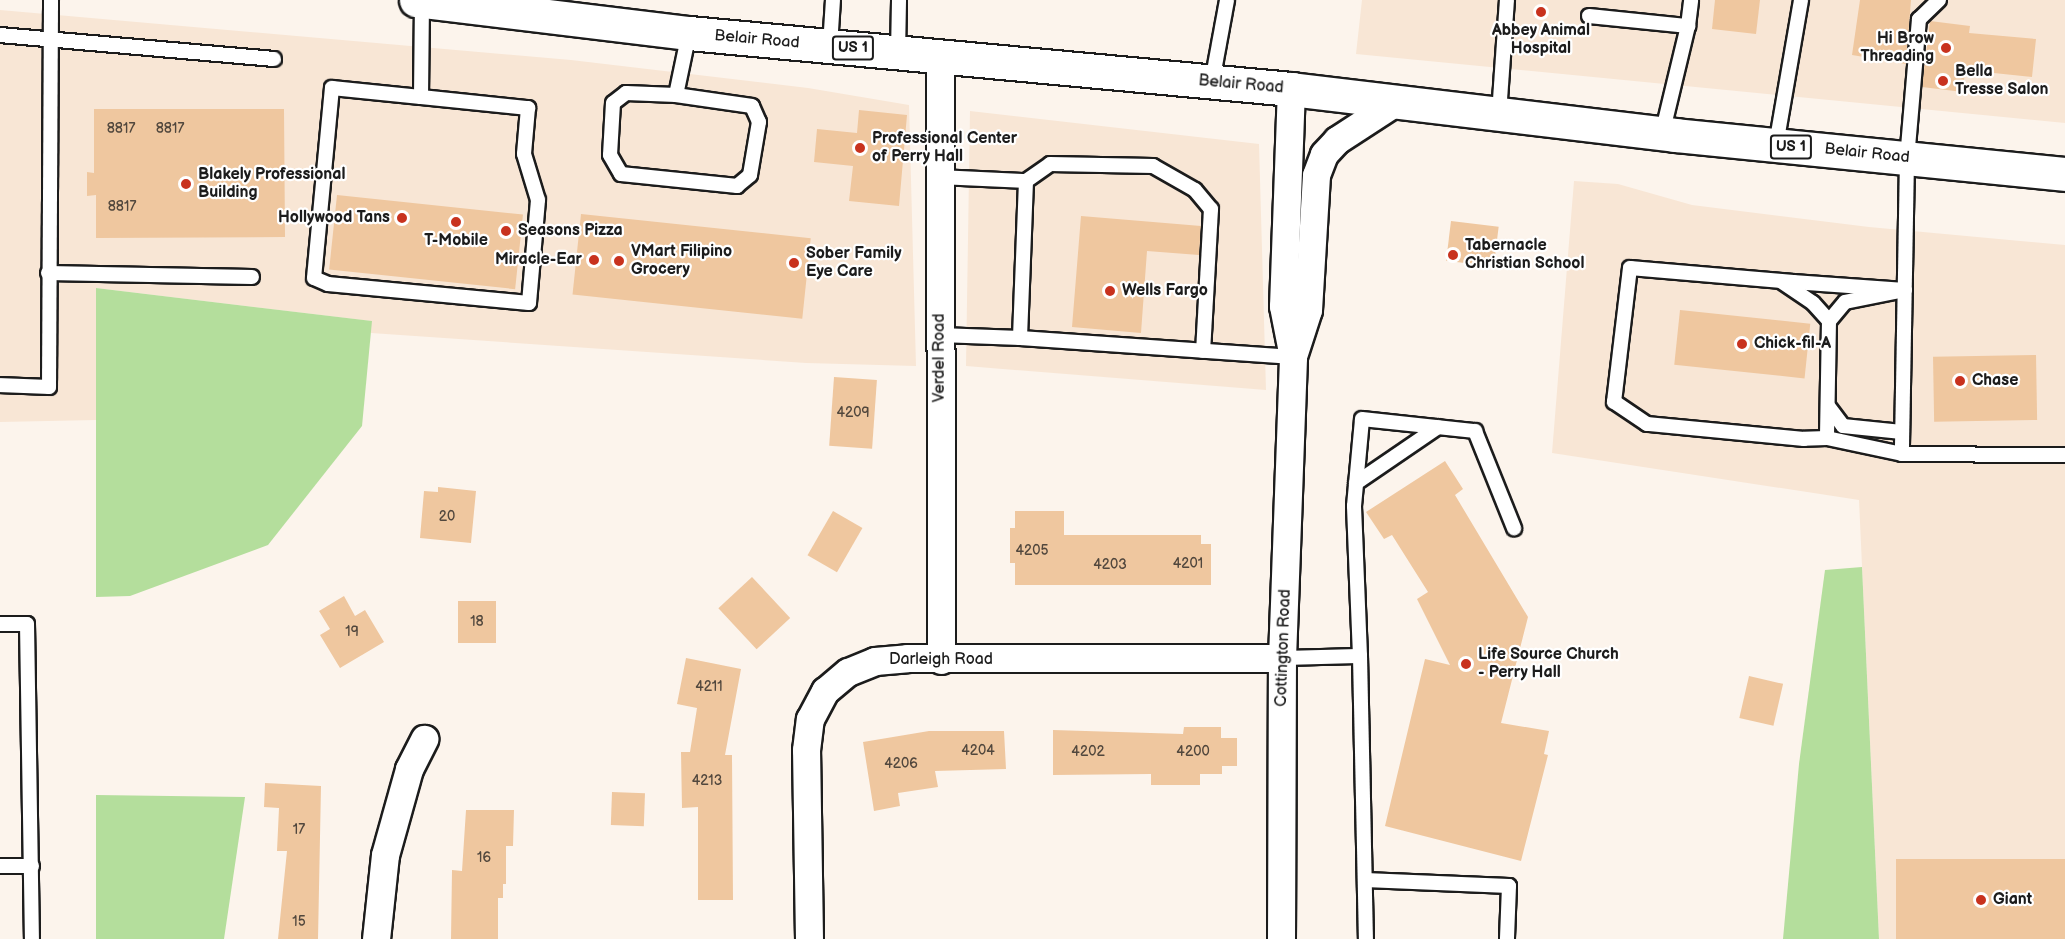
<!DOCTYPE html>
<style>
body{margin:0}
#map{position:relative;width:2065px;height:939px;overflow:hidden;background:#fcf4ec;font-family:"Balsamiq Sans",sans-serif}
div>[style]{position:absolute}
.built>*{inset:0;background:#f8e6d5}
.green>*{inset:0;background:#b4de9c}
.building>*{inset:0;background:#efc79f;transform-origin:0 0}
.roads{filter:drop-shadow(2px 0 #1c1c1c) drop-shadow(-2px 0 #1c1c1c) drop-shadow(0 2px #1c1c1c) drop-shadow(0 -2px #1c1c1c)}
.lane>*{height:14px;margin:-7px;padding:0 7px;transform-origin:7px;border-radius:7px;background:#fff}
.street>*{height:27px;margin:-13.5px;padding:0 13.5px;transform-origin:13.5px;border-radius:13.5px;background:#fff}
.highway>*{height:33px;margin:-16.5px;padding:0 16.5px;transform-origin:16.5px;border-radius:16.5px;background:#fff}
.dots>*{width:16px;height:16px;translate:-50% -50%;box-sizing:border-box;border:3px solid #fff;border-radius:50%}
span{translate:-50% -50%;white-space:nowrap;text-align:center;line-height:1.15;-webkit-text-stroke:4.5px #fff;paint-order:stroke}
.number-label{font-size:14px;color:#51473d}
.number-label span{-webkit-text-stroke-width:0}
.shield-label span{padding:2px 4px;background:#fff;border:2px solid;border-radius:4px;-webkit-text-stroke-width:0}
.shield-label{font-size:15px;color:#1c1c1c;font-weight:700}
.poi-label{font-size:16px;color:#1c1c1c;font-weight:700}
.right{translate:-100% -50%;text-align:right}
.left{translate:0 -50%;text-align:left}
.street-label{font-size:16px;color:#1c1c1c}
</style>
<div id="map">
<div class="built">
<i style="clip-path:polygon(1362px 0,2065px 0,2065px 123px,1356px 54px)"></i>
<i style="clip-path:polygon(0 10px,571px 60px,808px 88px,909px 105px,916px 366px,806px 363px,371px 333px,371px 321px,96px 288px,96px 420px,0 422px)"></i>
<i style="clip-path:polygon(970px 111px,1259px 144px,1266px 390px,966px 366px)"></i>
<i style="clip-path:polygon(1574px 181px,1618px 184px,1692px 205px,1869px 227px,2065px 245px,2065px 939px,1879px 939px,1859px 500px,1552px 453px)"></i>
</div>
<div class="green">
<i style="clip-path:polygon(96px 288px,372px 321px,362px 426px,268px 545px,130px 596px,96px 597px)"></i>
<i style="clip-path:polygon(1862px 567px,1879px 939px,1783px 939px,1799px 764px,1825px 570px)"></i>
<i style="clip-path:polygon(96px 795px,245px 797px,224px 939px,96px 939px)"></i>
</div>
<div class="building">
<i style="clip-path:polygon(1715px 0,1760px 0,1756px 34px,1712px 29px)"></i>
<i style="clip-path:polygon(1860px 0,1911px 0,1906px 64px,1852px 55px)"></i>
<i style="clip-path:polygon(1930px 21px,1970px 26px,1969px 33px,2036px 39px,2032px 77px,1965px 70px,1963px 92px,1922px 87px)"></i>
<i style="clip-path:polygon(94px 109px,284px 109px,285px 237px,96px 238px,96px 195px,87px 196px,87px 172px,94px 173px)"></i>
<i style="clip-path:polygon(859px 110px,907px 115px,899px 206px,849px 201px,853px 166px,814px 162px,817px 129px,857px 133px)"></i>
<i style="left:337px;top:195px;width:187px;height:75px;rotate:6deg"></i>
<i style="left:581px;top:214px;width:231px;height:81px;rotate:6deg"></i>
<i style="clip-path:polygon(1081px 216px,1201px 226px,1199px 255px,1147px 251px,1141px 333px,1072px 327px)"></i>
<i style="left:1451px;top:221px;width:48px;height:40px;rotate:7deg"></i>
<i style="left:1680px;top:310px;width:131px;height:55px;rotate:6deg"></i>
<i style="left:2036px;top:355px;width:65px;height:103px;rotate:89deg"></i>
<i style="left:834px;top:377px;width:43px;height:69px;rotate:4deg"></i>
<i style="clip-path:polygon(1445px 461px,1463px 489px,1455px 495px,1528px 617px,1501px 723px,1549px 731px,1544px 754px,1548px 755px,1521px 861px,1385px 826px,1425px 659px,1450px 665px,1417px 599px,1428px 592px,1392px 535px,1384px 539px,1366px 512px)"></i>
<i style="clip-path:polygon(438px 487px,476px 491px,471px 543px,420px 538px,424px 491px,438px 492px)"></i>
<i style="left:833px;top:511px;width:34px;height:51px;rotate:30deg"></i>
<i style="clip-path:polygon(1015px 511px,1064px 511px,1064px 535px,1201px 535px,1201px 544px,1211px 544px,1211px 585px,1015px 585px,1015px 563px,1010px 563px,1010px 528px,1015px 528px)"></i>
<i style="left:752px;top:577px;width:56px;height:46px;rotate:47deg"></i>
<i style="clip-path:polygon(344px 596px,355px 616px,365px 610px,384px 642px,340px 668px,320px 635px,330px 629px,319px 611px)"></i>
<i style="left:458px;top:601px;width:38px;height:42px"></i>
<i style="clip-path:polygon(686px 658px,741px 669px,725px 755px,732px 755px,733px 900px,698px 900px,698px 807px,682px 808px,681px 752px,690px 752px,697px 708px,677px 704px)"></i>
<i style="left:1749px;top:676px;width:35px;height:43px;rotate:13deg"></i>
<i style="clip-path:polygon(1184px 727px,1221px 727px,1221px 738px,1237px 738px,1237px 766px,1222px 766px,1222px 774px,1200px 774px,1200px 785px,1151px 785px,1151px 774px,1053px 775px,1053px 730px,1183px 734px)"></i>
<i style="clip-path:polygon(929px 731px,1004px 731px,1006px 769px,935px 771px,938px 787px,898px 793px,900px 806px,874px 811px,863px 742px)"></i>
<i style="clip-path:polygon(265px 783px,321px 786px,318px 939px,278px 939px,287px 851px,277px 851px,279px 808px,264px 807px)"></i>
<i style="left:612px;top:792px;width:33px;height:33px;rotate:2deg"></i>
<i style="clip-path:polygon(466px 810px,514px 810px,513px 846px,506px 846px,506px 884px,503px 884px,503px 898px,498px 898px,498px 939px,451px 939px,452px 870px,462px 871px)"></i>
<i style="left:1896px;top:859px;width:169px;height:80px"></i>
</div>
<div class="roads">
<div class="lane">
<i style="left:1939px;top:0;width:28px;rotate:136deg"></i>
<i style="left:1919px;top:19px;width:141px;rotate:94.9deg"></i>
<i style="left:1907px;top:159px;width:295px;rotate:91deg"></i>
<i style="left:1902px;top:454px;width:163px;rotate:0.4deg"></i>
<i style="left:1589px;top:16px;width:100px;rotate:5.8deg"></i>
<i style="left:0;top:35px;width:275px;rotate:5deg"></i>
<i style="left:830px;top:46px;width:46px;rotate:-86.3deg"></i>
<i style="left:898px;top:53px;width:53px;rotate:-88.9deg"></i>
<i style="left:1212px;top:82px;width:83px;rotate:-79.6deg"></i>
<i style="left:676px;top:95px;width:50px;rotate:-177.7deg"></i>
<i style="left:626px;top:93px;width:16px;rotate:142deg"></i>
<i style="left:613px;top:103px;width:52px;rotate:93.3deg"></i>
<i style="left:610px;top:155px;width:22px;rotate:60deg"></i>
<i style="left:621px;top:174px;width:117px;rotate:5.9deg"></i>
<i style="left:737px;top:186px;width:17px;rotate:-40deg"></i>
<i style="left:750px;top:175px;width:54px;rotate:-80.4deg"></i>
<i style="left:759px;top:122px;width:17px;rotate:-114deg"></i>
<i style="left:752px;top:106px;width:77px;rotate:-171.8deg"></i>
<i style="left:676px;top:95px;width:63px;rotate:-78.2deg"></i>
<i style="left:421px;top:97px;width:108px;rotate:5.9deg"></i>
<i style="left:528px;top:108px;width:46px;rotate:95deg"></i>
<i style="left:524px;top:154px;width:48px;rotate:73.1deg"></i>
<i style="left:538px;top:200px;width:103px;rotate:95deg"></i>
<i style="left:529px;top:303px;width:202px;rotate:-174.6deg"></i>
<i style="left:328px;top:284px;width:15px;rotate:-157deg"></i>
<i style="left:314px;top:278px;width:191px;rotate:-84.6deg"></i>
<i style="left:332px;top:88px;width:89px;rotate:5.8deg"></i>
<i style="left:421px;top:97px;width:96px;rotate:-89.4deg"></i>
<i style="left:1499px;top:114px;width:114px;rotate:-86deg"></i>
<i style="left:1662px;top:134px;width:111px;rotate:-76.5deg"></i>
<i style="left:1688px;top:26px;width:26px;rotate:-83deg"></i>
<i style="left:1776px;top:145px;width:147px;rotate:-80.2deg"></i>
<i style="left:940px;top:177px;width:86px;rotate:2.7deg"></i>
<i style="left:1026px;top:181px;width:157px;rotate:92.2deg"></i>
<i style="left:1020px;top:338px;width:80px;rotate:-177.9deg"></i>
<i style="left:1026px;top:181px;width:29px;rotate:-35deg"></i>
<i style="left:1050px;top:164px;width:103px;rotate:1.1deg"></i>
<i style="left:1153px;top:166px;width:48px;rotate:29.7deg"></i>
<i style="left:1195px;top:190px;width:25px;rotate:50deg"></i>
<i style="left:1211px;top:209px;width:142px;rotate:93.2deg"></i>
<i style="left:1630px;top:268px;width:164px;rotate:4.9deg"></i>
<i style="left:1793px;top:282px;width:112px;rotate:4.1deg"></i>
<i style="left:1905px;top:290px;width:61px;rotate:168.7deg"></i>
<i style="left:1845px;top:302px;width:25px;rotate:130deg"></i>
<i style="left:1829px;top:321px;width:117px;rotate:91deg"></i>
<i style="left:1827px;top:438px;width:23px;rotate:178deg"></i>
<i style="left:1804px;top:439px;width:158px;rotate:-174.5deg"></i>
<i style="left:1647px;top:424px;width:40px;rotate:-146deg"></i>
<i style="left:1614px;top:402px;width:135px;rotate:-83.2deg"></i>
<i style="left:48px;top:273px;width:204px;rotate:1.1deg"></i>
<i style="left:1782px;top:282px;width:37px;rotate:34deg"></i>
<i style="left:1813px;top:303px;width:24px;rotate:48deg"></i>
<i style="left:1020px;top:338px;width:274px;rotate:4deg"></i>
<i style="left:0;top:385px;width:49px;rotate:2.3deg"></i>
<i style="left:49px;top:387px;width:387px;rotate:-89.7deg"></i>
<i style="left:1828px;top:406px;width:25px;rotate:53deg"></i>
<i style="left:1843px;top:426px;width:59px;rotate:5.8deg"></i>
<i style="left:1827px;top:438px;width:77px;rotate:12deg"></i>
<i style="left:1356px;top:483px;width:99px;rotate:-34.3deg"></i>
<i style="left:0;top:624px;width:27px"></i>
<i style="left:27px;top:624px;width:315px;rotate:89.1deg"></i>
<i style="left:1360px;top:656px;width:150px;rotate:-92.3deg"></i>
<i style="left:1354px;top:506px;width:87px;rotate:-84.7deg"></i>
<i style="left:1362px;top:419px;width:114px;rotate:6.1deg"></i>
<i style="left:1475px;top:431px;width:105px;rotate:68.1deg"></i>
<i style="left:1282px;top:658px;width:78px;rotate:-1.5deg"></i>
<i style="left:1360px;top:656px;width:283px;rotate:88.8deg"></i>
<i style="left:0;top:866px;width:32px"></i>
<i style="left:1365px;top:880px;width:144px;rotate:2.4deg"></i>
<i style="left:1509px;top:886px;width:53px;rotate:92.2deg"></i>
</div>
<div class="street">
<i style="left:940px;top:57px;width:603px;rotate:89.9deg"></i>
<i style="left:1294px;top:353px;width:45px;rotate:-72deg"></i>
<i style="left:1308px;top:310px;width:135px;rotate:-86.6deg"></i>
<i style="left:1316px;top:175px;width:22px;rotate:-69deg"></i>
<i style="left:1324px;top:154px;width:19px;rotate:-47deg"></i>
<i style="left:1337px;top:140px;width:72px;rotate:-33deg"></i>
<i style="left:376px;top:939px;width:84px;rotate:-83.9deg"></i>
<i style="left:385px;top:855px;width:89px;rotate:-74.4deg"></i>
<i style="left:409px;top:769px;width:34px;rotate:-63deg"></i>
<i style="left:809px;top:939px;width:189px;rotate:-90.9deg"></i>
<i style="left:806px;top:750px;width:31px;rotate:-83deg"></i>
<i style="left:810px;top:719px;width:32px;rotate:-62deg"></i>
<i style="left:825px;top:691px;width:30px;rotate:-40deg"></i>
<i style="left:848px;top:672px;width:29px;rotate:-22deg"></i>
<i style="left:875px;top:661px;width:32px;rotate:-5deg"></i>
<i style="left:907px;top:658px;width:375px"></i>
<i style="left:1281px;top:939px;width:281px;rotate:-89.8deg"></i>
<i style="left:1282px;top:658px;width:301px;rotate:-87.9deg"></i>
<i style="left:1293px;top:357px;width:52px;rotate:-101.1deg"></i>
<i style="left:1283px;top:306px;width:217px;rotate:-87.9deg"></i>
</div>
<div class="highway">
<i style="left:416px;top:0;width:275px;rotate:6.9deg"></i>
<i style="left:689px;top:33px;width:605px;rotate:5.31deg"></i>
<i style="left:1291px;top:89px;width:387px;rotate:6.8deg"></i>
<i style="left:1675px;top:135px;width:392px;rotate:5.7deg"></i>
</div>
</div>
<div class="dots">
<i style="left:1541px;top:12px;background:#c8321e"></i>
<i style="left:1946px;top:48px;background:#c8321e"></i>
<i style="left:1943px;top:81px;background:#c8321e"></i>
<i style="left:860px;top:148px;background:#c8321e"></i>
<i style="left:186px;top:184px;background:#c8321e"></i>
<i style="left:402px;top:218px;background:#c8321e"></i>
<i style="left:456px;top:222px;background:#c8321e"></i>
<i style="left:506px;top:231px;background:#c8321e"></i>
<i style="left:1453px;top:255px;background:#c8321e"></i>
<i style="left:594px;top:260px;background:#c8321e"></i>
<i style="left:619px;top:261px;background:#c8321e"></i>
<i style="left:794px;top:263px;background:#c8321e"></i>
<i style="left:1110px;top:291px;background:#c8321e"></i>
<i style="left:1742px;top:344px;background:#c8321e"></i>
<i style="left:1960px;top:381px;background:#c8321e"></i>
<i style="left:1466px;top:664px;background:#c8321e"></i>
<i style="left:1981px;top:900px;background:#c8321e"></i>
</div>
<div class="number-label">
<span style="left:121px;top:129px">8817</span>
<span style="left:170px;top:129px">8817</span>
<span style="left:122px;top:207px">8817</span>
<span style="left:853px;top:413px">4209</span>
<span style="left:447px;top:517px">20</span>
<span style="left:1032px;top:551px">4205</span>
<span style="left:1188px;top:564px">4201</span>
<span style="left:1110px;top:565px">4203</span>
<span style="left:477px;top:622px">18</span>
<span style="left:352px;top:632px">19</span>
<span style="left:709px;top:687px">4211</span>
<span style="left:978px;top:751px">4204</span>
<span style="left:1088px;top:752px">4202</span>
<span style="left:1193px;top:752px">4200</span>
<span style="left:901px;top:764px">4206</span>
<span style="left:707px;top:781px">4213</span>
<span style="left:299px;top:830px">17</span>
<span style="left:484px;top:858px">16</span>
<span style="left:299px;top:922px">15</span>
</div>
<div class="shield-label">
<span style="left:853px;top:48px">US 1</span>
<span style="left:1791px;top:147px">US 1</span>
</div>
<div class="poi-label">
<span style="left:1541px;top:40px">Abbey Animal<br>Hospital</span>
<span class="right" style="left:1934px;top:48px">Hi Brow<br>Threading</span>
<span class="left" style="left:1955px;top:81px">Bella<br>Tresse Salon</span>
<span class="left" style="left:872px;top:148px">Professional Center<br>of Perry Hall</span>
<span class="left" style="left:198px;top:184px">Blakely Professional<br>Building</span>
<span class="right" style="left:390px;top:218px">Hollywood Tans</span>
<span class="left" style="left:518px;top:231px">Seasons Pizza</span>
<span style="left:456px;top:241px">T-Mobile</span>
<span class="left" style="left:1465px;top:255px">Tabernacle<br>Christian School</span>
<span class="left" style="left:631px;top:261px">VMart Filipino<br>Grocery</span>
<span class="left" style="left:806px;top:263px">Sober Family<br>Eye Care</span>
<span class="right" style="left:582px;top:260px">Miracle-Ear</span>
<span class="left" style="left:1122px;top:291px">Wells Fargo</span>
<span class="left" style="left:1754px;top:344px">Chick-fil-A</span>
<span class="left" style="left:1972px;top:381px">Chase</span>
<span class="left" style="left:1478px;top:664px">Life Source Church<br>- Perry Hall</span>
<span class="left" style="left:1993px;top:900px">Giant</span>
</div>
<div class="street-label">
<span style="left:757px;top:40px;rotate:5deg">Belair Road</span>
<span style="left:1241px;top:85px;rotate:5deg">Belair Road</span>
<span style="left:1867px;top:154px;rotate:6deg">Belair Road</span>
<span style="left:940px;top:358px;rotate:-90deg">Verdel Road</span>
<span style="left:1284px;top:648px;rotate:-88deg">Cottington Road</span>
<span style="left:941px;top:660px">Darleigh Road</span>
</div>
</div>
